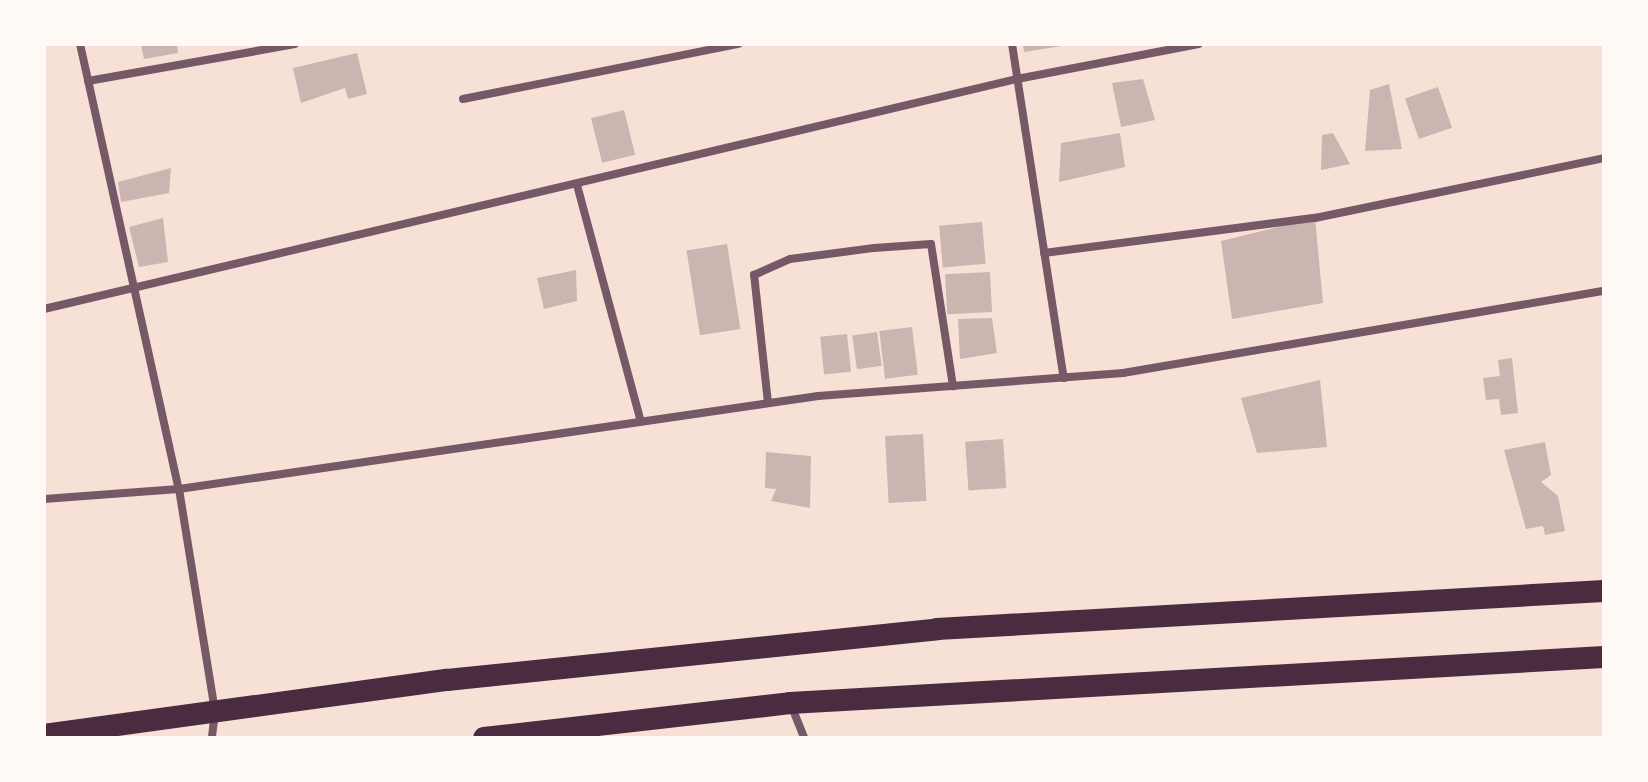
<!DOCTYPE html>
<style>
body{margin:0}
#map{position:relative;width:1648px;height:782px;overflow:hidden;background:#f7e1d7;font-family:Lato,sans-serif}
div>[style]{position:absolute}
.building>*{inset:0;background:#ccb4b1;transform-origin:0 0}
.minor>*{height:8px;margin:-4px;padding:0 4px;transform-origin:4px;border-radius:4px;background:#755966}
.trunk>*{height:22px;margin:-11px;padding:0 11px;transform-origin:11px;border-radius:11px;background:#4a2c40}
span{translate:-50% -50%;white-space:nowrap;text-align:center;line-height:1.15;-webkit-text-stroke:8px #fffaf5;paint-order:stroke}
.frame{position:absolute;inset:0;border:46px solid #fffaf5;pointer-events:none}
</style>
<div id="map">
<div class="building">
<i style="clip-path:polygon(141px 44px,177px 44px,178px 53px,144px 59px)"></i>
<i style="clip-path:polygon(1023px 44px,1062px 44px,1062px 46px,1024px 52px)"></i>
<i style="clip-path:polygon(357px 53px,367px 94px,348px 99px,345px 88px,301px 103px,293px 68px)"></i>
<i style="clip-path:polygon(1143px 79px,1155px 120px,1121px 127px,1112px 83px)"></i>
<i style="clip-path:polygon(1389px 84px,1402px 149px,1365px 151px,1370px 90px)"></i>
<i style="left:1438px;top:87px;width:43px;height:35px;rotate:71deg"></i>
<i style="left:624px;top:110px;width:46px;height:34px;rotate:76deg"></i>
<i style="clip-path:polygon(1120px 133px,1125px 167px,1059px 182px,1061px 143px)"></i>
<i style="clip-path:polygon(1333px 133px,1350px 164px,1321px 170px,1322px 135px)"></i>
<i style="clip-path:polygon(171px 168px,169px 193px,121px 202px,118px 182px)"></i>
<i style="clip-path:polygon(163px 218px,168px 262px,139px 267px,129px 227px)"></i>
<i style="clip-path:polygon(1315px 218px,1323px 303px,1232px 319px,1221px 241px)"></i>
<i style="left:982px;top:222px;width:42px;height:43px;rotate:85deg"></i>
<i style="left:727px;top:244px;width:86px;height:41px;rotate:81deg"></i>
<i style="clip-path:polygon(576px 270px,577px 301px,544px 309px,537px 278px)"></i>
<i style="left:990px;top:272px;width:40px;height:45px;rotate:87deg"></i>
<i style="clip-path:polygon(992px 318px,997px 353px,960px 359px,958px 319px)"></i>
<i style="left:912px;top:327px;width:48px;height:33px;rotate:83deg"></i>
<i style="left:877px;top:332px;width:34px;height:25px;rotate:82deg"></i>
<i style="left:847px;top:334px;width:38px;height:27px;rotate:84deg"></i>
<i style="clip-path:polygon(1512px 358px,1518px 413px,1501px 415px,1499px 399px,1486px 400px,1483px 378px,1500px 376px,1498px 360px)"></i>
<i style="clip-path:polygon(1320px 380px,1327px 447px,1257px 453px,1241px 398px)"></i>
<i style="left:923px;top:434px;width:67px;height:38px;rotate:87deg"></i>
<i style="left:1003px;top:439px;width:49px;height:38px;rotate:86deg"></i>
<i style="clip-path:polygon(1545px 442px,1551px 475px,1541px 482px,1558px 496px,1565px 531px,1545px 535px,1543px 526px,1526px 529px,1504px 450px)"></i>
<i style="clip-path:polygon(766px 452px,811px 456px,810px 508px,771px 501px,776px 489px,765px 488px)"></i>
</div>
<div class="minor">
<i style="left:80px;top:44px;width:456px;rotate:77.5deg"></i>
<i style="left:179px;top:489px;width:226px;rotate:80.8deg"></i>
<i style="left:215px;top:712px;width:26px;rotate:97deg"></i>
<i style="left:1012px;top:44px;width:338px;rotate:81.2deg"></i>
<i style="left:88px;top:81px;width:210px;rotate:-10.1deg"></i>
<i style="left:463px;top:99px;width:281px;rotate:-11.3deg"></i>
<i style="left:577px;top:185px;width:245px;rotate:74.9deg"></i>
<i style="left:1044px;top:253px;width:273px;rotate:-7.4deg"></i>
<i style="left:1315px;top:218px;width:295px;rotate:-11.7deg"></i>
<i style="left:44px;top:309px;width:1000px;rotate:-13.3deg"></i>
<i style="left:1017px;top:79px;width:185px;rotate:-10.9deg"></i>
<i style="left:768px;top:403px;width:129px;rotate:-96.2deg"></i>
<i style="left:754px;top:275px;width:39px;rotate:-24deg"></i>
<i style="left:790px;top:259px;width:85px;rotate:-7.5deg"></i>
<i style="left:874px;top:248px;width:57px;rotate:-4deg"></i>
<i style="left:931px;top:244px;width:144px;rotate:81.2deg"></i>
<i style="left:44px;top:499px;width:135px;rotate:-4.2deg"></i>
<i style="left:179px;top:489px;width:646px;rotate:-8.28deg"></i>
<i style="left:818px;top:396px;width:306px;rotate:-4.3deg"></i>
<i style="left:1123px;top:373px;width:488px;rotate:-9.7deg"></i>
<i style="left:791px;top:705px;width:35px;rotate:68deg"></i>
</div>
<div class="trunk">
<i style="left:44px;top:735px;width:407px;rotate:-7.8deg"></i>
<i style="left:447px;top:680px;width:493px;rotate:-5.9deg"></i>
<i style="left:937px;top:629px;width:668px;rotate:-3.26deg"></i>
<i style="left:484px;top:738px;width:308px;rotate:-6.5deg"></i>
<i style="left:790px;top:703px;width:815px;rotate:-3.23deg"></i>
</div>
<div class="frame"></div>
</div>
